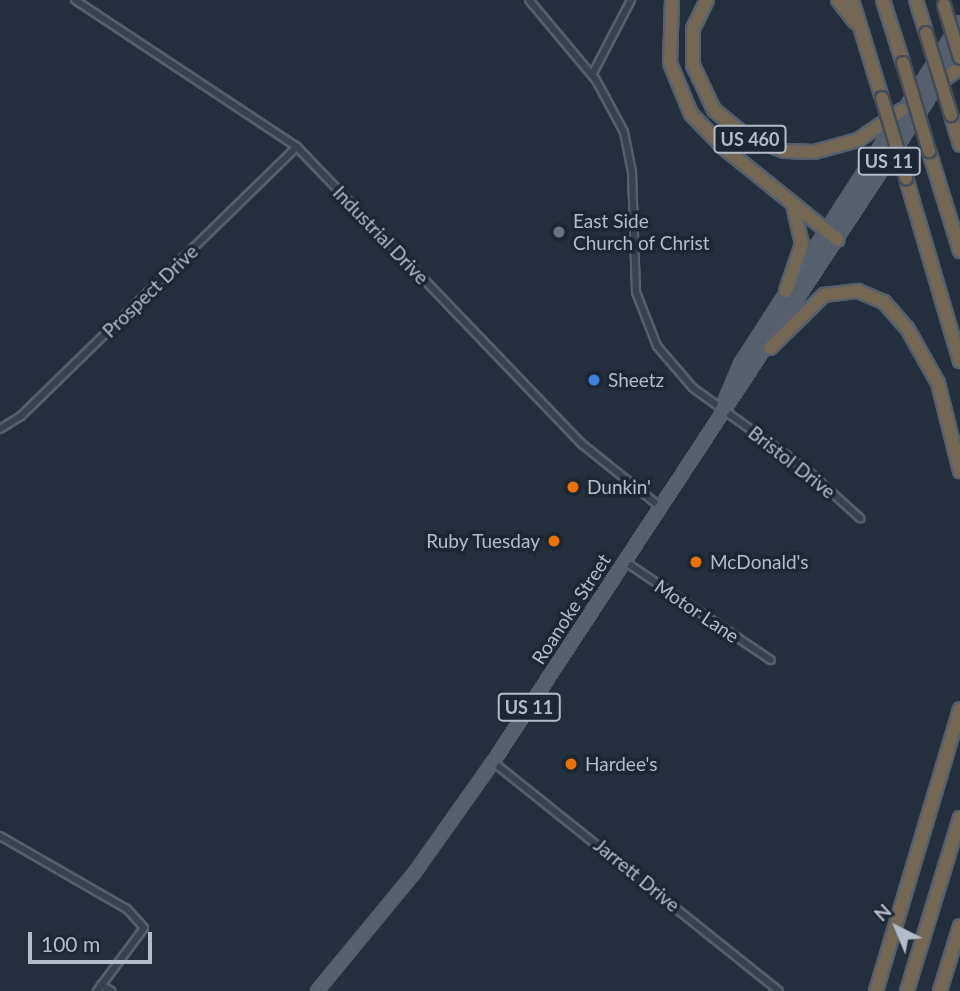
<!DOCTYPE html>
<style>
body{margin:0}
#map{position:relative;width:960px;height:991px;overflow:hidden;background:#242f3e;font-family:Lato,sans-serif}
div>[style]{position:absolute}
.roads{filter:drop-shadow(2px 0 #565f6c) drop-shadow(-2px 0 #565f6c) drop-shadow(0 2px #565f6c) drop-shadow(0 -2px #565f6c)}
.street>*{height:6px;margin:-3px;padding:0 3px;transform-origin:3px;border-radius:3px;background:#38414e}
.primary>*{height:10px;margin:-5px;padding:0 5px;transform-origin:5px;border-radius:5px;background:#56606e}
.highway>*{height:12px;margin:-6px;padding:0 6px;transform-origin:6px;border-radius:6px;background:#746855}
.bridges{filter:drop-shadow(2px 0 #434c59) drop-shadow(-2px 0 #434c59) drop-shadow(0 2px #434c59) drop-shadow(0 -2px #434c59)}
.highway-bridge>*{height:12px;margin:-6px;padding:0 6px;transform-origin:6px;border-radius:6px;background:#746855}
.dots>*{width:19px;height:19px;translate:-50% -50%;box-sizing:border-box;border:4px solid #1d2633;border-radius:50%}
span{translate:-50% -50%;white-space:nowrap;text-align:center;line-height:1.15;-webkit-text-stroke:7px #1d2633;paint-order:stroke}
.shield-label span{padding:2px 5px;background:#1d2633;border:2px solid;border-radius:5px;-webkit-text-stroke-width:0}
.shield-label{font-size:18px;color:#b4bcc9;font-weight:700}
.poi-label{font-size:19px;color:#b4bcc9}
.left{translate:0 -50%;text-align:left}
.right{translate:-100% -50%;text-align:right}
.street-label{font-size:19px;color:#b4bcc9}
.north{position:absolute;left:862px;top:893px;width:70px;height:70px;-webkit-text-stroke:5px #1d2633;paint-order:stroke;rotate:317deg;font-size:19px;font-weight:700;line-height:28px;text-align:center;color:#b4bcc9}
.north::after{content:'';display:block;margin:auto;width:24px;height:32px;background:#b4bcc9;clip-path:polygon(50% 0,100% 100%,50% 72%,0 100%)}
.scale{position:absolute;left:28px;top:932px;width:124px;height:32px;box-sizing:border-box;border:4px solid #b4bcc9;border-top:0;padding-left:9px;font-size:21px;line-height:24px;white-space:nowrap;color:#b4bcc9;-webkit-text-stroke:5px #1d2633;paint-order:stroke}
</style>
<div id="map">
<div class="roads">
<div class="street">
<i style="left:75px;top:0;width:266px;rotate:33.5deg"></i>
<i style="left:297px;top:147px;width:412px;rotate:46.2deg"></i>
<i style="left:582px;top:444px;width:99px;rotate:38.8deg"></i>
<i style="left:529px;top:0;width:104px;rotate:50.1deg"></i>
<i style="left:596px;top:80px;width:59px;rotate:61.7deg"></i>
<i style="left:624px;top:132px;width:41px;rotate:78.7deg"></i>
<i style="left:632px;top:172px;width:120px;rotate:88.1deg"></i>
<i style="left:636px;top:292px;width:58px;rotate:68.7deg"></i>
<i style="left:657px;top:346px;width:55px;rotate:49.4deg"></i>
<i style="left:693px;top:388px;width:140px;rotate:35.7deg"></i>
<i style="left:807px;top:470px;width:72px;rotate:42.2deg"></i>
<i style="left:592px;top:75px;width:85px;rotate:-62.5deg"></i>
<i style="left:0;top:429px;width:25px;rotate:-32deg"></i>
<i style="left:21px;top:416px;width:385px;rotate:-44.3deg"></i>
<i style="left:624px;top:561px;width:177px;rotate:34deg"></i>
<i style="left:493px;top:762px;width:366px;rotate:38.7deg"></i>
<i style="left:0;top:836px;width:146px;rotate:29.9deg"></i>
<i style="left:127px;top:909px;width:25px;rotate:48deg"></i>
<i style="left:144px;top:928px;width:79px;rotate:126.7deg"></i>
<i style="left:101px;top:985px;width:12px;rotate:31deg"></i>
</div>
<div class="primary">
<i style="left:721px;top:409px;width:49px;rotate:-67.1deg"></i>
<i style="left:740px;top:364px;width:407px;rotate:-57.2deg"></i>
<i style="left:317px;top:991px;width:154px;rotate:-50.5deg"></i>
<i style="left:415px;top:872px;width:135px;rotate:-54.7deg"></i>
<i style="left:493px;top:762px;width:851px;rotate:-56.7deg"></i>
</div>
<div class="highway">
<i style="left:672px;top:0;width:63px;rotate:91.8deg"></i>
<i style="left:670px;top:63px;width:55px;rotate:67.6deg"></i>
<i style="left:691px;top:114px;width:47px;rotate:45.9deg"></i>
<i style="left:724px;top:148px;width:146px;rotate:38.9deg"></i>
<i style="left:707px;top:0;width:32px;rotate:116deg"></i>
<i style="left:693px;top:29px;width:36px;rotate:90deg"></i>
<i style="left:693px;top:65px;width:50px;rotate:65deg"></i>
<i style="left:714px;top:110px;width:43px;rotate:39.3deg"></i>
<i style="left:747px;top:137px;width:40px;rotate:20.2deg"></i>
<i style="left:785px;top:151px;width:29px;rotate:2deg"></i>
<i style="left:814px;top:152px;width:46px;rotate:-15.3deg"></i>
<i style="left:858px;top:140px;width:53px;rotate:-34.3deg"></i>
<i style="left:838px;top:0;width:28px;rotate:52deg"></i>
<i style="left:852px;top:0;width:102px;rotate:73deg"></i>
<i style="left:883px;top:0;width:66px;rotate:72.4deg"></i>
<i style="left:916px;top:0;width:34px;rotate:73deg"></i>
<i style="left:940px;top:82px;width:24px;rotate:-35deg"></i>
<i style="left:951px;top:115px;width:31px;rotate:73deg"></i>
<i style="left:929px;top:151px;width:105px;rotate:72.8deg"></i>
<i style="left:906px;top:178px;width:191px;rotate:73.6deg"></i>
<i style="left:786px;top:291px;width:50px;rotate:-71.2deg"></i>
<i style="left:802px;top:244px;width:37px;rotate:-103deg"></i>
<i style="left:770px;top:348px;width:76px;rotate:-44.5deg"></i>
<i style="left:824px;top:295px;width:34px;rotate:-7deg"></i>
<i style="left:858px;top:291px;width:28px;rotate:23deg"></i>
<i style="left:884px;top:302px;width:35px;rotate:49deg"></i>
<i style="left:907px;top:328px;width:63px;rotate:60.6deg"></i>
<i style="left:938px;top:383px;width:91px;rotate:76deg"></i>
<i style="left:876px;top:991px;width:294px;rotate:-73.4deg"></i>
<i style="left:907px;top:991px;width:181px;rotate:-73deg"></i>
<i style="left:940px;top:991px;width:68px;rotate:-72.9deg"></i>
</div>
</div>
<div class="bridges">
<div class="highway-bridge">
<i style="left:944px;top:5px;width:55px;rotate:73.2deg"></i>
<i style="left:926px;top:33px;width:86px;rotate:73deg"></i>
<i style="left:903px;top:63px;width:92px;rotate:73.5deg"></i>
<i style="left:882px;top:98px;width:84px;rotate:73.3deg"></i>
</div>
</div>
<div class="dots">
<i style="left:559px;top:232px;background:#6b7280"></i>
<i style="left:594px;top:380px;background:#3f7fe0"></i>
<i style="left:573px;top:487px;background:#e8710a"></i>
<i style="left:554px;top:541px;background:#e8710a"></i>
<i style="left:696px;top:562px;background:#e8710a"></i>
<i style="left:571px;top:764px;background:#e8710a"></i>
</div>
<div class="shield-label">
<span style="left:750px;top:139px">US 460</span>
<span style="left:889px;top:161px">US 11</span>
<span style="left:529px;top:707px">US 11</span>
</div>
<div class="poi-label">
<span class="left" style="left:573px;top:232px">East Side<br>Church of Christ</span>
<span class="left" style="left:608px;top:380px">Sheetz</span>
<span class="left" style="left:587px;top:487px">Dunkin'</span>
<span class="right" style="left:540px;top:541px">Ruby Tuesday</span>
<span class="left" style="left:710px;top:562px">McDonald's</span>
<span class="left" style="left:585px;top:764px">Hardee's</span>
</div>
<div class="street-label">
<span style="left:381px;top:235px;rotate:46deg">Industrial Drive</span>
<span style="left:150px;top:291px;rotate:-44deg">Prospect Drive</span>
<span style="left:792px;top:462px;rotate:38deg">Bristol Drive</span>
<span style="left:571px;top:609px;rotate:-57deg">Roanoke Street</span>
<span style="left:697px;top:611px;rotate:34deg">Motor Lane</span>
<span style="left:637px;top:875px;rotate:39deg">Jarrett Drive</span>
</div>
<div class="north">N</div>
<div class="scale">100 m</div>
</div>
